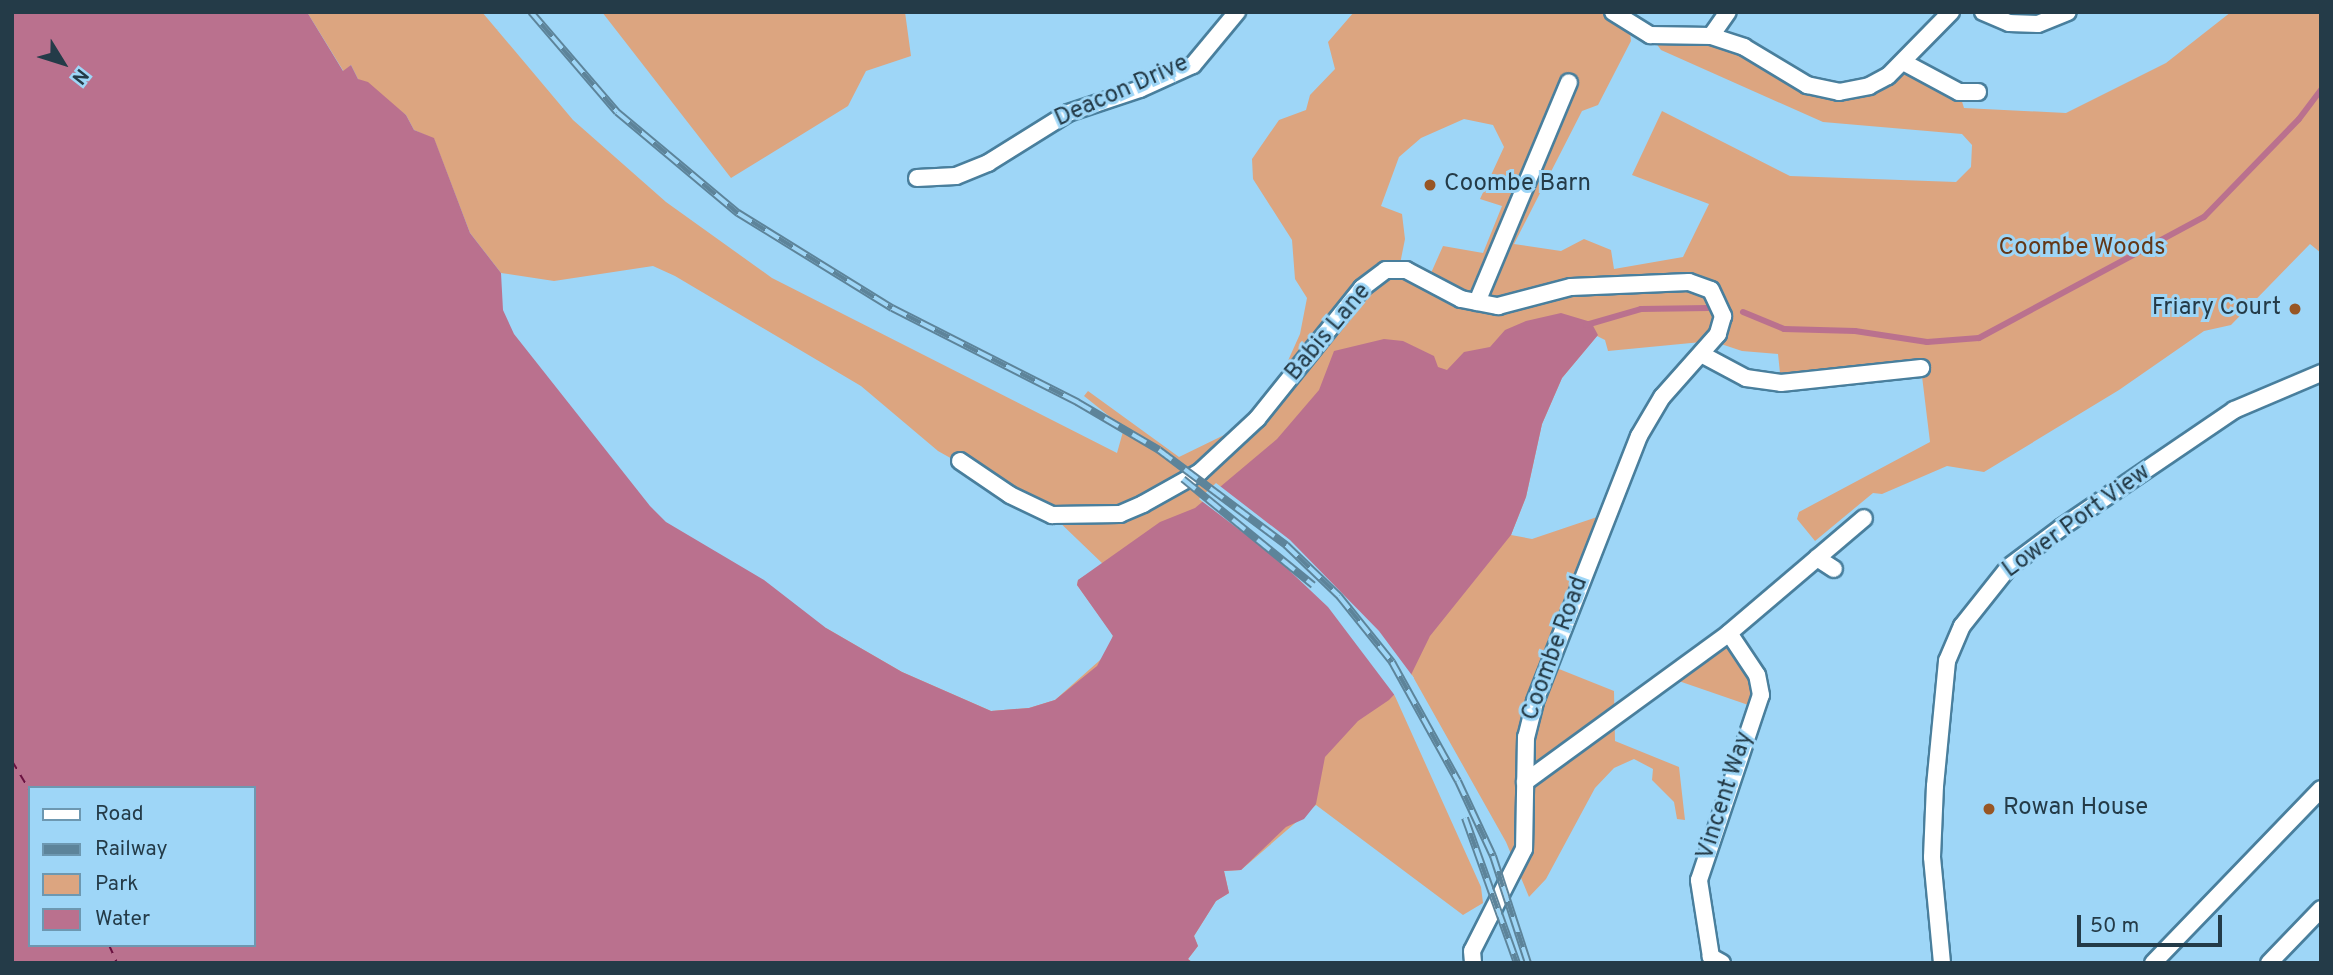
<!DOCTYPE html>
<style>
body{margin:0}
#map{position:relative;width:2333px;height:975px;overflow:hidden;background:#9ed6f7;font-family:Overpass,sans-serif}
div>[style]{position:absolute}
.green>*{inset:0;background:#dca580}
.water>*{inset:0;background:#ba718e}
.pier>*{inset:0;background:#9ed6f7}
.stream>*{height:6px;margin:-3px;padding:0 3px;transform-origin:3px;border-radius:3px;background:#ba718e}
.ferry>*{height:2px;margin-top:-1px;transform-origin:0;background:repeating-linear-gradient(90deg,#6a1140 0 9px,transparent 0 16px)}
.roads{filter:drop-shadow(2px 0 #497f9d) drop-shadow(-2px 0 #497f9d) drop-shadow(0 2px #497f9d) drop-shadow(0 -2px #497f9d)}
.minor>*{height:16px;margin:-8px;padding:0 8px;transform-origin:8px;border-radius:8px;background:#fff}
.rail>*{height:8px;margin-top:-4px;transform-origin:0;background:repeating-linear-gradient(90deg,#9ed6f7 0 16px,#5d849a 0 32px);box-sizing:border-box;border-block:2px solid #5d849a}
.dots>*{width:19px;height:19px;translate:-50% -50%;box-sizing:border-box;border:4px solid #9ed6f7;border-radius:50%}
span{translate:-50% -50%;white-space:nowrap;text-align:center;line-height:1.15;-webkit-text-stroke:6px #9ed6f7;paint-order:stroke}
.street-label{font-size:24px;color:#243b48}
.poi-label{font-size:24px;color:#243b48}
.left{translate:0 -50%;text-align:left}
.right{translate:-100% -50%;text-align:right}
.park-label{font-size:24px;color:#643818}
.frame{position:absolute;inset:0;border:14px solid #243b48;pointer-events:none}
.legend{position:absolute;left:28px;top:786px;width:228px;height:161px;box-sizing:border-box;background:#9ed6f7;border:2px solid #6d98b1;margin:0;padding:9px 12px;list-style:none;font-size:21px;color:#243b48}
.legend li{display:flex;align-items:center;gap:14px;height:35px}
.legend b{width:35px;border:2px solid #6d98b1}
.north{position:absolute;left:28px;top:28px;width:70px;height:70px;-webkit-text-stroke:5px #9ed6f7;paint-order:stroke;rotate:128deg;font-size:19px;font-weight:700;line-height:28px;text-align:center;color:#243b48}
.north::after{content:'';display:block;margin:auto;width:24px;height:32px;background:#243b48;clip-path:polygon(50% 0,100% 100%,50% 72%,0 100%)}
.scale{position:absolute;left:2077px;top:915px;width:145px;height:32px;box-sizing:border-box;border:4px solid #243b48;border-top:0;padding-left:9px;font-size:21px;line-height:24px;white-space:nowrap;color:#243b48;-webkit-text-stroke:5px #9ed6f7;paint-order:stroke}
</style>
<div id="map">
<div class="green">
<i style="clip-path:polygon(evenodd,307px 12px,482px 12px,573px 120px,666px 202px,772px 278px,1117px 453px,1124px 428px,1084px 396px,1088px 391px,1179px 457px,1257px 419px,1287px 383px,1282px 374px,1300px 334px,1307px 298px,1295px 279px,1292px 240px,1253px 179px,1252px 159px,1279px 120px,1306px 110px,1310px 95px,1335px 69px,1328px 42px,1354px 12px,1613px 12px,1629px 23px,1631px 41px,1598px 105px,1582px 111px,1514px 244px,1561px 251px,1584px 239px,1611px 250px,1614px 269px,1683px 257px,1709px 204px,1632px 175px,1662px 111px,1790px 176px,1956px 182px,1971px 167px,1972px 145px,1962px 134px,1823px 122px,1661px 50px,1650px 35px,1711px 36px,1838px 92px,1905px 63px,1959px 92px,1964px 108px,2066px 113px,2166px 63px,2231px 12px,2321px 12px,2321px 253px,2310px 244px,2231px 325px,2204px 331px,2119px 390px,1984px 472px,1947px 466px,1882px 494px,1873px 493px,1815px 541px,1797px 519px,1799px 512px,1930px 442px,1921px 368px,1781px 383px,1778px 354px,1742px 351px,1712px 341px,1608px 351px,1605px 340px,1597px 336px,1562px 378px,1542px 424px,1526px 497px,1511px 535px,1532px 539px,1606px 514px,1549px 665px,1614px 691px,1615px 741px,1679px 767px,1685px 820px,1677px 819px,1674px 802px,1652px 780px,1653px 769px,1634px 759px,1614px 768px,1595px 788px,1546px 879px,1529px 897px,1506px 842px,1412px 675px,1394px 694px,1481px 887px,1483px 903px,1463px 915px,1316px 805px,1241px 870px,1224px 871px,1229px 893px,1216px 901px,1194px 936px,1198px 946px,1188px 959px,1193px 963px,735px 963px,826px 628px,902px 672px,991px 711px,1029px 708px,1055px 700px,1108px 653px,1113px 635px,1077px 585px,1078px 580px,1103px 564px,1052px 515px,938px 451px,861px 386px,675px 276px,653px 266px,554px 281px,501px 273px,470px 233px,434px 139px,414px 130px,406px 115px,358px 79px,351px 65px,344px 72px,307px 12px,1464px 119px,1493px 125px,1504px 147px,1480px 199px,1502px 206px,1483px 253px,1443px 246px,1427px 282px,1399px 269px,1405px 239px,1402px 214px,1381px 206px,1399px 157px,1421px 138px,1464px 119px)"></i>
<i style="clip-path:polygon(602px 12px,905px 12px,911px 56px,866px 71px,848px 106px,731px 178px)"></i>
<i style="clip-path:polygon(1729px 633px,1750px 663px,1757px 708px,1670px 678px)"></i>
</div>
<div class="water">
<i style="clip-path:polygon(evenodd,12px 12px,307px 12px,343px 71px,351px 65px,358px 79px,368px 82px,406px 115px,414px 130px,434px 138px,470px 233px,501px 273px,503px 310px,514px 334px,650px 506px,666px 522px,764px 580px,826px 628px,902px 672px,991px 711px,1029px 708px,1055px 700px,1097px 666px,1113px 636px,1077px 585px,1078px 580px,1160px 522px,1195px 508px,1277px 439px,1319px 390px,1334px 351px,1384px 339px,1403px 341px,1434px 356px,1438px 367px,1447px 370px,1464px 352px,1490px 347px,1505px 330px,1526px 321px,1561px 313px,1591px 322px,1598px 335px,1562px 378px,1542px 424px,1526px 497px,1511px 535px,1430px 636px,1409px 679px,1389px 700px,1358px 721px,1325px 757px,1316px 804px,1304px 819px,1286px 827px,1241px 870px,1224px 871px,1229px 893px,1216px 901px,1194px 936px,1198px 946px,1188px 959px,1193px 963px,12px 963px,12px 12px,30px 788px,254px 788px,254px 945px,30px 945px,30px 788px)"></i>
</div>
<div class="pier">
<i style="clip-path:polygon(1216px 483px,1290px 540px,1379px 631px,1414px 678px,1396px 697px,1328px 607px,1274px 556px,1199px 499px)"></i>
</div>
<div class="stream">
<i style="left:1743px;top:312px;width:44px;rotate:22.5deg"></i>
<i style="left:1784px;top:329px;width:71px;rotate:1.6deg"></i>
<i style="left:1855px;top:331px;width:73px;rotate:8.7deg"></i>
<i style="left:1927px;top:342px;width:52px;rotate:-4.4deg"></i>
<i style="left:1979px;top:338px;width:255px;rotate:-28.3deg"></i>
<i style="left:2204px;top:217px;width:136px;rotate:-45.9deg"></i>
<i style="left:2299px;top:119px;width:36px;rotate:-53deg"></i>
<i style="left:1586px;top:325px;width:57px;rotate:-16.2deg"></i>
<i style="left:1641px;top:309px;width:67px;rotate:-0.9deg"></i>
</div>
<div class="ferry">
<i style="left:12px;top:761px;width:35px;rotate:59deg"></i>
<i style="left:109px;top:945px;width:20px;rotate:66deg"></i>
</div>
<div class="roads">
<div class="minor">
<i style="left:1613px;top:12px;width:44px;rotate:31.9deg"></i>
<i style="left:1650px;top:35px;width:61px;rotate:0.9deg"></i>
<i style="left:1711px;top:36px;width:35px;rotate:18deg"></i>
<i style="left:1744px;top:47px;width:74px;rotate:31.1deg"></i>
<i style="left:1807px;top:85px;width:33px;rotate:12deg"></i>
<i style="left:1839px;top:92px;width:31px;rotate:-11deg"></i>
<i style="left:1869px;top:86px;width:21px;rotate:-28deg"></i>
<i style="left:1888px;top:76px;width:90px;rotate:-45.5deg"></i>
<i style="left:1983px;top:12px;width:28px;rotate:23deg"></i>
<i style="left:2009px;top:23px;width:29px;rotate:2deg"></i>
<i style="left:2038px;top:24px;width:32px;rotate:-22deg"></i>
<i style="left:1711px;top:36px;width:29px;rotate:-55deg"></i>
<i style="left:1905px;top:63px;width:61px;rotate:28.2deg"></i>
<i style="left:1959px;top:92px;width:19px"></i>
<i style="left:917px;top:178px;width:39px;rotate:-3deg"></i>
<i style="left:956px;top:176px;width:35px;rotate:-22deg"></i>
<i style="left:988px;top:163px;width:94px;rotate:-32deg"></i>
<i style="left:1068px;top:113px;width:76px;rotate:-18.4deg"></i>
<i style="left:1140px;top:89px;width:58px;rotate:-24.4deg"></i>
<i style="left:1193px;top:65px;width:69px;rotate:-50.3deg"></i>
<i style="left:1477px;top:302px;width:238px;rotate:-67.3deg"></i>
<i style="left:1701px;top:354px;width:51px;rotate:28.1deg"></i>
<i style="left:1746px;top:378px;width:35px;rotate:8deg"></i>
<i style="left:1781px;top:383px;width:141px;rotate:-6.1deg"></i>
<i style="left:960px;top:461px;width:60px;rotate:34.2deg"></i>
<i style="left:1010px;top:495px;width:47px;rotate:25.5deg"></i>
<i style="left:1052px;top:515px;width:68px;rotate:-0.8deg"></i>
<i style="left:1120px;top:514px;width:25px;rotate:-23deg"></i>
<i style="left:1143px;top:504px;width:65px;rotate:-29.3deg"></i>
<i style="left:1200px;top:472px;width:78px;rotate:-42.9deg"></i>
<i style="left:1257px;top:419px;width:168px;rotate:-51.3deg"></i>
<i style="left:1362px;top:288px;width:30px;rotate:-37deg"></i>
<i style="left:1386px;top:270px;width:20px"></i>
<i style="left:1406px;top:270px;width:62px;rotate:27.8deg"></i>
<i style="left:1461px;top:299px;width:38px;rotate:11deg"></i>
<i style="left:1498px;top:306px;width:75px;rotate:-14.6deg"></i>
<i style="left:1571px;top:287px;width:118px;rotate:-2.4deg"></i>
<i style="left:1689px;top:282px;width:23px;rotate:20deg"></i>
<i style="left:1711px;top:290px;width:29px;rotate:65deg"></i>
<i style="left:1723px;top:316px;width:19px;rotate:106deg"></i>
<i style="left:1718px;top:334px;width:84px;rotate:131.6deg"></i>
<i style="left:1662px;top:397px;width:45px;rotate:120.5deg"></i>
<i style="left:1639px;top:436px;width:286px;rotate:111.4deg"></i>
<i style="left:1535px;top:702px;width:36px;rotate:104deg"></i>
<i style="left:1526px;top:737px;width:112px;rotate:91deg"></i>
<i style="left:1524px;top:849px;width:114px;rotate:117deg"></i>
<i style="left:1472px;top:951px;width:12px;rotate:85deg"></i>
<i style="left:1817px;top:558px;width:20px;rotate:33deg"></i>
<i style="left:1525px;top:782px;width:253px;rotate:-36.1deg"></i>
<i style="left:1729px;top:633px;width:177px;rotate:-40.4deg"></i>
<i style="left:1722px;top:963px;width:13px;rotate:-151deg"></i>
<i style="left:1711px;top:957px;width:78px;rotate:-98.9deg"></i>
<i style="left:1699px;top:880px;width:195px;rotate:-71.5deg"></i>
<i style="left:1761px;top:695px;width:20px;rotate:-101deg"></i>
<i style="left:1757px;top:675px;width:50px;rotate:-123.7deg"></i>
<i style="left:1942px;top:963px;width:106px;rotate:-95.4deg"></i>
<i style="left:1932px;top:857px;width:71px;rotate:-87.6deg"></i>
<i style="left:1935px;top:786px;width:126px;rotate:-84.5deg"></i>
<i style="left:1947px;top:661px;width:38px;rotate:-67deg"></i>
<i style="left:1962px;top:626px;width:75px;rotate:-51.5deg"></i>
<i style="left:2009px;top:567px;width:66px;rotate:-37deg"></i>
<i style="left:2062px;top:527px;width:208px;rotate:-34.2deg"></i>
<i style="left:2234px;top:410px;width:95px;rotate:-23deg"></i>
<i style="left:2153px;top:963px;width:242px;rotate:-46deg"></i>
<i style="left:2269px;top:963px;width:75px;rotate:-46.1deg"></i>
</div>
</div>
<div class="rail">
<i style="left:531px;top:12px;width:132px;rotate:49.3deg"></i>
<i style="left:617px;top:112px;width:158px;rotate:39.9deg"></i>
<i style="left:738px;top:213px;width:181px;rotate:31.7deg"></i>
<i style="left:892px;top:308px;width:208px;rotate:26.9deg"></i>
<i style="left:1077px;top:402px;width:95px;rotate:30.3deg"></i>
<i style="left:1159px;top:450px;width:159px;rotate:36.8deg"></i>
<i style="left:1286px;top:545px;width:74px;rotate:43.9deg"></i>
<i style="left:1339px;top:596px;width:85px;rotate:51.2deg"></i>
<i style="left:1392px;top:662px;width:136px;rotate:61deg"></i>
<i style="left:1458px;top:781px;width:83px;rotate:65deg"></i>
<i style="left:1493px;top:856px;width:113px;rotate:71.9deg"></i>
<i style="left:1183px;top:479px;width:168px;rotate:39.2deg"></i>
<i style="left:1465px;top:818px;width:154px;rotate:70.3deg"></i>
</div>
<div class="dots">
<i style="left:1430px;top:185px;background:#985624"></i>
<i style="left:2295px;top:309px;background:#985624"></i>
<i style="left:1989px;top:809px;background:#985624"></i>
</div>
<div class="street-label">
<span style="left:1122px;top:92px;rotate:-24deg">Deacon Drive</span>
<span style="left:1329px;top:333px;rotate:-50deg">Babis Lane</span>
<span style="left:2077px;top:522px;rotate:-36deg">Lower Port View</span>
<span style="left:1556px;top:649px;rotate:-70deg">Coombe Road</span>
<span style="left:1726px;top:796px;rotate:-72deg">Vincent Way</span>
</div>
<div class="poi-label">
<span class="left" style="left:1444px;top:185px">Coombe Barn</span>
<span class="right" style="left:2281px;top:309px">Friary Court</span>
<span class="left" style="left:2003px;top:809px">Rowan House</span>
</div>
<div class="park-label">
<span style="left:2082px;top:249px">Coombe Woods</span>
</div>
<div class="frame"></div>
<ul class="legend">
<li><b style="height:9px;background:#fff"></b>Road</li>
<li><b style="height:9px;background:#5d849a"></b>Railway</li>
<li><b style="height:19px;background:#dca580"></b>Park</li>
<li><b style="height:19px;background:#ba718e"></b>Water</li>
</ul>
<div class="north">N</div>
<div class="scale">50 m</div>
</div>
